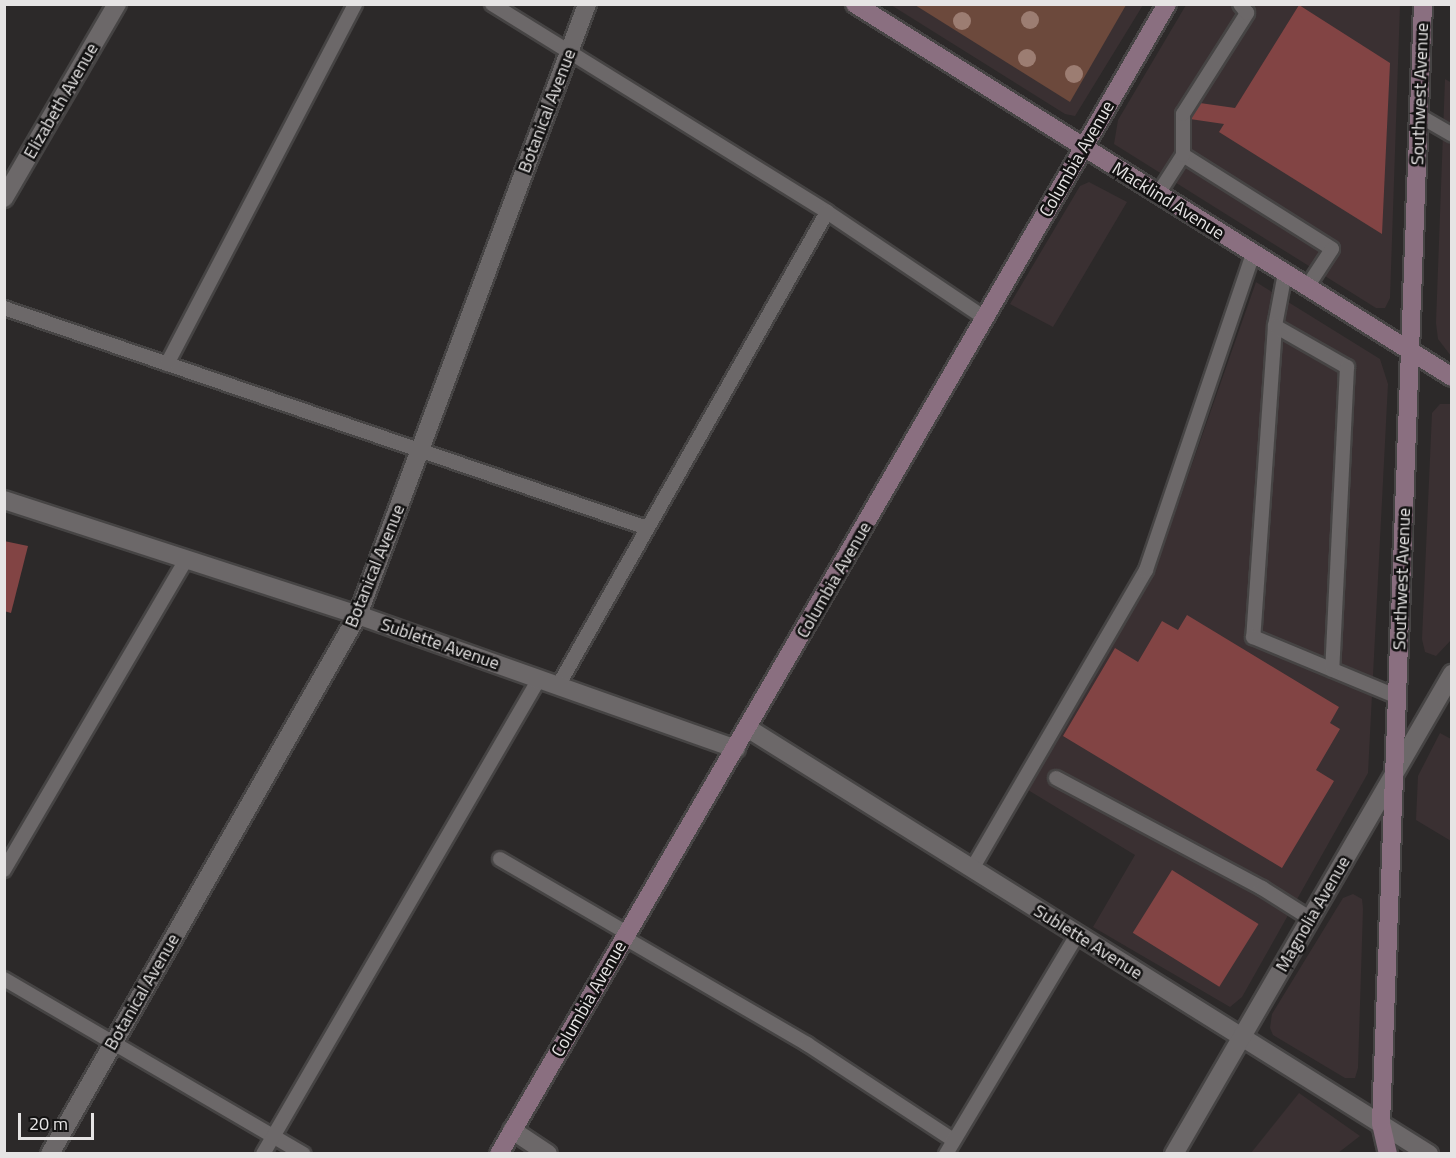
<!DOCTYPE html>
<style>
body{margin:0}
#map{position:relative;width:1456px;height:1158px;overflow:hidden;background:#2c2929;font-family:"Titillium Web",sans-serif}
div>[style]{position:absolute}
.built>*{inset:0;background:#3a3032}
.green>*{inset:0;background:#6c493c}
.building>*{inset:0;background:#824444;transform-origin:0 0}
.roads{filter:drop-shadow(2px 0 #464444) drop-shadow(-2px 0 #464444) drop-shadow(0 2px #464444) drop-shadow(0 -2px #464444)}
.lane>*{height:14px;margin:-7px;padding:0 7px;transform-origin:7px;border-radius:7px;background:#6c6869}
.street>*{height:18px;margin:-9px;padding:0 9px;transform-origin:9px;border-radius:9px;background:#6c6869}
.secondary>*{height:18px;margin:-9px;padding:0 9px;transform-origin:9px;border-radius:9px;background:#8a6f80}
.trees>*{width:18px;height:18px;margin:-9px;border-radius:50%;background:#9c7d72}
span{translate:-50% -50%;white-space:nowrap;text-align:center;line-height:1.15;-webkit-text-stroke:5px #131212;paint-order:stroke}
.street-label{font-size:18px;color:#e6e4e4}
.frame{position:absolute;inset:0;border:6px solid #e6e4e4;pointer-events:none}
.scale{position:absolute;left:18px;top:1113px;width:76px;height:27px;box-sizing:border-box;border:3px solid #e6e4e4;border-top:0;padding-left:8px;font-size:18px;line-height:21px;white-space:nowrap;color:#e6e4e4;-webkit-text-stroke:4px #131212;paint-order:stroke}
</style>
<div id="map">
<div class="built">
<i style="clip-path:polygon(891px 5px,1143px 5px,1075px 116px,1065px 114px)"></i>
<i style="clip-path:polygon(1186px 5px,1400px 5px,1390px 298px,1385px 308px,1376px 308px,1114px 144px,1118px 120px)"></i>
<i style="clip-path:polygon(1445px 79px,1452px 83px,1451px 356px,1438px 339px,1436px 323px)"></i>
<i style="clip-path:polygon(1089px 182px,1127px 202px,1053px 327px,1010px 304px,1080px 186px)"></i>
<i style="clip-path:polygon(1256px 282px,1380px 359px,1388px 384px,1368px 773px,1242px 997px,1230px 1007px,1093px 927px,1135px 855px,1028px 790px,1155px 570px)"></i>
<i style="clip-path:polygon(1440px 404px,1452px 404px,1452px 639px,1436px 656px,1425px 652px,1422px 639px,1432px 413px)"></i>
<i style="clip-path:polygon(1440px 733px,1451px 739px,1451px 841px,1416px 820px,1418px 776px)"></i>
<i style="clip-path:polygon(1353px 894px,1362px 899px,1363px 909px,1358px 1068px,1355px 1078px,1345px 1078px,1273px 1035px,1270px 1028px,1272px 1014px,1343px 898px)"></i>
<i style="clip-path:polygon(1299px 1093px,1360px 1136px,1338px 1153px,1251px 1153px)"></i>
</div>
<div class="green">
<i style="clip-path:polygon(915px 5px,1126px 5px,1070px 102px)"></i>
</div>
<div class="building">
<i style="clip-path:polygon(1299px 5px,1390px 63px,1382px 234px,1219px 132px,1224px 124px,1190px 119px,1200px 103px,1235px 108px)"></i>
<i style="clip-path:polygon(4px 541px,28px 546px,11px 613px,4px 611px)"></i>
<i style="clip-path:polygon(1187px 615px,1339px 707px,1330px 723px,1340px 729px,1316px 770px,1334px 781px,1282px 868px,1063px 736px,1115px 648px,1138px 662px,1162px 621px,1178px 630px)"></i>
<i style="left:1172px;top:870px;width:102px;height:74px;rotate:32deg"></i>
</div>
<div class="roads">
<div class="lane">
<i style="left:492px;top:4px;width:394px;rotate:31.8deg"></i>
<i style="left:827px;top:212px;width:190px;rotate:33.9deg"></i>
<i style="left:1418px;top:115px;width:39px;rotate:30deg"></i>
<i style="left:1183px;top:155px;width:176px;rotate:32.2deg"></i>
<i style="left:1332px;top:249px;width:45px;rotate:123.3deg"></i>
<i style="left:1158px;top:194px;width:46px;rotate:-57.3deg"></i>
<i style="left:1183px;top:155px;width:41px;rotate:-90deg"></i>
<i style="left:1183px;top:114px;width:120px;rotate:-57.6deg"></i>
<i style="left:1247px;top:13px;width:11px;rotate:-128deg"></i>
<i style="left:1285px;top:273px;width:54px;rotate:100.7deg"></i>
<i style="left:1275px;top:326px;width:312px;rotate:94deg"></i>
<i style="left:1253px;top:637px;width:157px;rotate:22.5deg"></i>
<i style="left:4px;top:308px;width:680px;rotate:18.89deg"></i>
<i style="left:1275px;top:326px;width:83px;rotate:29.7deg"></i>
<i style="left:1347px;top:367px;width:303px;rotate:92.8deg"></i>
<i style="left:167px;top:364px;width:406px;rotate:-62.4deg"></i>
<i style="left:558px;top:686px;width:545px;rotate:-60.42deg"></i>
<i style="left:1056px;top:778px;width:234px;rotate:28.1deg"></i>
<i style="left:1262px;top:888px;width:58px;rotate:32.3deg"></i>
<i style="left:500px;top:859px;width:147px;rotate:30.2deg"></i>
<i style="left:972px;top:869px;width:346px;rotate:-59.8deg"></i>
<i style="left:1146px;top:570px;width:335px;rotate:-71.3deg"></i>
<i style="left:4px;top:870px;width:359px;rotate:-59.6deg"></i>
<i style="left:625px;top:938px;width:211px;rotate:30.2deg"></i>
<i style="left:807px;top:1044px;width:175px;rotate:33.3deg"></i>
<i style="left:4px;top:979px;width:347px;rotate:30.3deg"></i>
<i style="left:263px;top:1154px;width:549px;rotate:-59.84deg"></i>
<i style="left:946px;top:1154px;width:255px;rotate:-59.1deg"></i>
</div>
<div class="street">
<i style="left:4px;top:198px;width:225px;rotate:-59.8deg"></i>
<i style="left:4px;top:500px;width:372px;rotate:18deg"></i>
<i style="left:358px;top:615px;width:401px;rotate:19.5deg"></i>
<i style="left:749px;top:729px;width:802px;rotate:32.01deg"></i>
<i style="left:512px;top:1130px;width:43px;rotate:33.7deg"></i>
<i style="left:50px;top:1154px;width:621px;rotate:-60.26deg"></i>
<i style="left:358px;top:615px;width:653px;rotate:-69.45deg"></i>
<i style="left:1174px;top:1154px;width:555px;rotate:-59.92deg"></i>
</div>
<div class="secondary">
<i style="left:855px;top:4px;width:704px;rotate:32deg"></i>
<i style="left:499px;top:1154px;width:1330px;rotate:-59.85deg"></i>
<i style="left:1388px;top:1154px;width:32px;rotate:-103deg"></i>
<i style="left:1381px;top:1123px;width:1120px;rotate:-87.85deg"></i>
</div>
</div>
<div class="trees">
<i style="left:1030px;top:20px"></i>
<i style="left:962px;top:21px"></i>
<i style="left:1027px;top:58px"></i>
<i style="left:1074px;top:74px"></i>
</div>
<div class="street-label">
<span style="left:1420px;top:94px;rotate:-88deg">Southwest Avenue</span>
<span style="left:61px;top:101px;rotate:-60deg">Elizabeth Avenue</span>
<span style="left:547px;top:111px;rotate:-69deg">Botanical Avenue</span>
<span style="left:1077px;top:159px;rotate:-60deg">Columbia Avenue</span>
<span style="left:1168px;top:201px;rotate:32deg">Macklind Avenue</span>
<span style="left:375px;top:566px;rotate:-68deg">Botanical Avenue</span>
<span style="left:1402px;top:579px;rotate:-88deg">Southwest Avenue</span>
<span style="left:834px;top:580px;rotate:-60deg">Columbia Avenue</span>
<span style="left:440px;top:644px;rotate:19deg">Sublette Avenue</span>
<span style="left:1313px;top:914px;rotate:-60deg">Magnolia Avenue</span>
<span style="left:1088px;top:942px;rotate:32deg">Sublette Avenue</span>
<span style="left:142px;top:992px;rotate:-60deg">Botanical Avenue</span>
<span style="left:589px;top:999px;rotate:-60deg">Columbia Avenue</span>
</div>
<div class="frame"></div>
<div class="scale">20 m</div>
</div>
